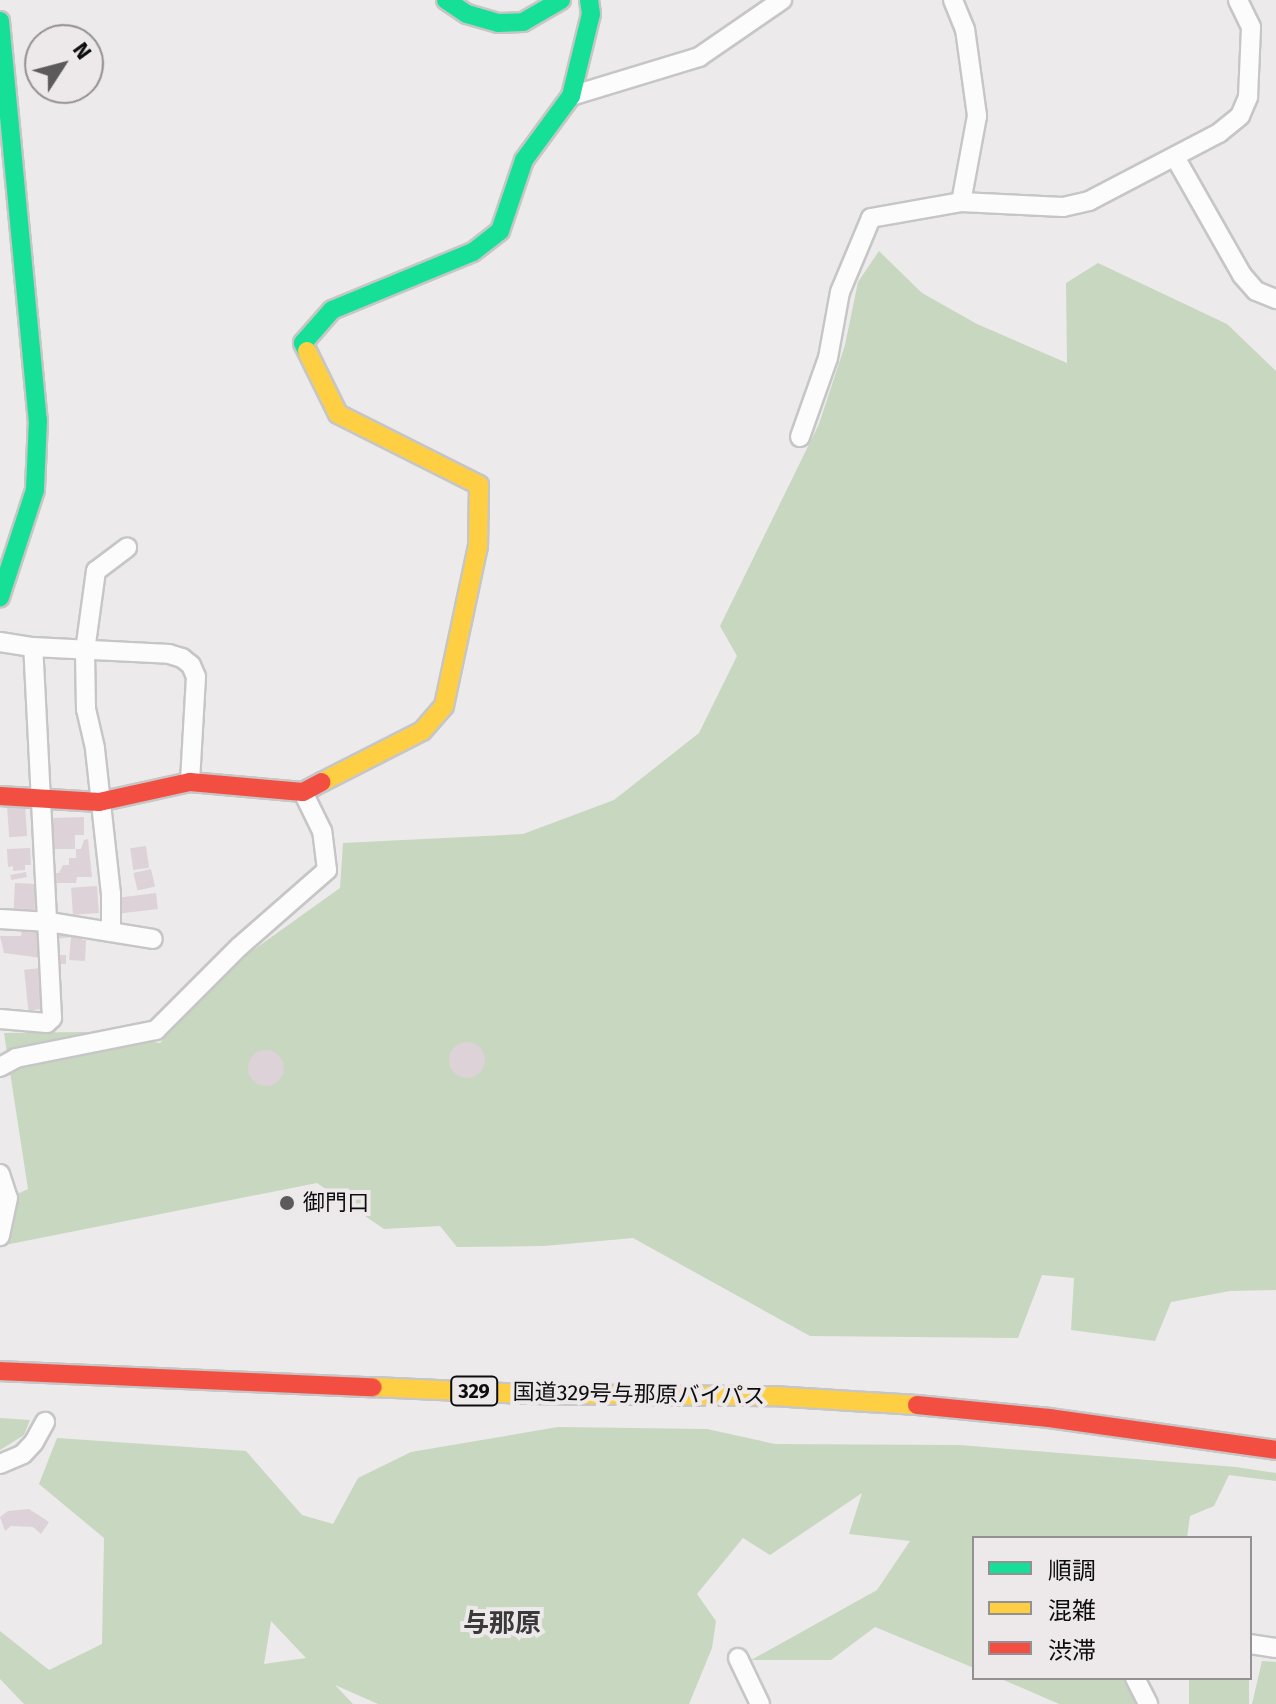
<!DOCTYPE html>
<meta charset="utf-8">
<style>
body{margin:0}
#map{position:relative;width:1276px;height:1704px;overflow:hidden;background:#eceaeb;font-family:"Fira Sans","Noto Sans JP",sans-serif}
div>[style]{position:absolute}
.green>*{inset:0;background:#c8d7c0;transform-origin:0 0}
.building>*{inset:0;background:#ddd2d7;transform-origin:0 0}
.round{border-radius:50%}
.roads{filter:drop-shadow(2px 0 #c7c6c6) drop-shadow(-2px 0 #c7c6c6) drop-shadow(0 2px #c7c6c6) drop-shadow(0 -2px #c7c6c6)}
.street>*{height:18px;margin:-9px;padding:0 9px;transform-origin:9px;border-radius:9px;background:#fcfcfc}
.fast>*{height:18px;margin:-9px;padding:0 9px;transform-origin:9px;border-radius:9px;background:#16e098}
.slow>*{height:18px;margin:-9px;padding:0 9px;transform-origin:9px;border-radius:9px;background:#ffcf43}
.jam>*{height:18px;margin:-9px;padding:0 9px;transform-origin:9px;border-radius:9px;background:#f24e42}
.dots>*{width:22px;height:22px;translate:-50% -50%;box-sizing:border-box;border:4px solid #ede9eb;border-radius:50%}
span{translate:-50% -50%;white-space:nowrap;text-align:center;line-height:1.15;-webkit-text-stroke:8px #ede9eb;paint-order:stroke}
.shield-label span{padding:2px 6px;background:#ede9eb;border:2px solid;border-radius:6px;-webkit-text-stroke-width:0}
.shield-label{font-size:20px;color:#0e0d0e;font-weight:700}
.poi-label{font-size:22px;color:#0e0d0e}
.left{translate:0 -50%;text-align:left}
.street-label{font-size:22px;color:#0e0d0e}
.quarter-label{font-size:26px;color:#3c393a;font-weight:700}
.legend{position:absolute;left:972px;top:1536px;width:280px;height:144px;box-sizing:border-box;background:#ede9eb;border:2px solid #949193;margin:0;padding:10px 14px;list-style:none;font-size:24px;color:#0e0d0e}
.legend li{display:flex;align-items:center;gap:16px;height:40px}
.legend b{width:40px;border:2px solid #949193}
.north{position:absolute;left:24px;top:24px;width:80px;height:80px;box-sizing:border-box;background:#ede9eb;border:2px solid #949193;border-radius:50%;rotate:54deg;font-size:22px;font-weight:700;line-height:32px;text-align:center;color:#0e0d0e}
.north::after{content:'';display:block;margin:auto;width:28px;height:36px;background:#5c5a5b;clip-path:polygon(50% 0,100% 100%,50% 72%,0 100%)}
</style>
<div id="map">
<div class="green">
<i style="clip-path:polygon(879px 251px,922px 293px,977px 324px,1067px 363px,1066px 283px,1098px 263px,1227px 324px,1276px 371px,1276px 1290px,1230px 1291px,1171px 1302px,1155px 1341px,1071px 1330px,1074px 1278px,1042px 1275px,1018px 1338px,810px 1336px,633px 1238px,544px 1246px,457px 1247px,440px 1226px,384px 1229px,317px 1183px,0 1246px,0 1202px,28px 1189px,4px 1033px,85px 1032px,160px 1043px,238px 961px,340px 888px,343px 843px,523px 834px,614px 800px,699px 733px,737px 656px,720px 626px,819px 424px,845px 345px,858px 282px)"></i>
<i style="clip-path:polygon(0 1418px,30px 1420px,24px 1435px,0 1450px)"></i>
<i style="clip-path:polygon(evenodd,558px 1427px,707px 1429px,775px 1444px,959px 1445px,1236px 1467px,1276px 1473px,1276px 1481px,1229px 1475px,1214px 1506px,1190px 1516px,1187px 1538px,974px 1538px,974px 1668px,875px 1627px,831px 1660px,751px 1660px,877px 1590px,910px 1541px,849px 1534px,862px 1493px,770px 1555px,743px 1538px,697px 1594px,716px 1621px,712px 1648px,689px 1704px,378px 1704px,335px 1685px,353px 1704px,24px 1704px,0 1679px,0 1631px,49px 1670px,102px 1644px,104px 1538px,39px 1484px,57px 1438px,246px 1451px,302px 1515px,333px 1524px,358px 1478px,411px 1452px,558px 1427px,271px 1621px,306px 1658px,264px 1664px,271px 1621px)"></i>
<i style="clip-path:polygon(1262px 1661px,1276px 1662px,1276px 1704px,1252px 1704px)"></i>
<i style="clip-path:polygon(999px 1678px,1126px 1678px,1140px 1704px,1059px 1704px)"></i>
<i style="left:1189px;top:1678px;width:60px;height:26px"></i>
</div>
<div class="building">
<i style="left:25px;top:805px;width:31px;height:18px;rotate:86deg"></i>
<i style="clip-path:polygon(84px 817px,84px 835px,75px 835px,75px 849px,52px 849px,51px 818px)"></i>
<i style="clip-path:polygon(88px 839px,92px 877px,77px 877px,76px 883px,55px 883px,55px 873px,59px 873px,63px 865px,69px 865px,69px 858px,76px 858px,76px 849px,81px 849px,84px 840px)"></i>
<i style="left:146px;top:846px;width:22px;height:16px;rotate:82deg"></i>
<i style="clip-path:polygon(30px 848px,31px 865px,25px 865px,25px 870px,13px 871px,13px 866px,8px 867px,7px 849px)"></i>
<i style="left:151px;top:869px;width:18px;height:18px;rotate:77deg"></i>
<i style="left:26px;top:872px;width:5px;height:16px;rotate:79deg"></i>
<i style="left:15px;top:883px;width:21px;height:28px;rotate:3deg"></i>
<i style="left:97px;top:886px;width:27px;height:26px;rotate:86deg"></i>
<i style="left:156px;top:893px;width:16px;height:36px;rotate:83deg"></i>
<i style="clip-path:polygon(22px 930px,43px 932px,42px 958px,4px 953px,0 936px,21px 936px)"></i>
<i style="clip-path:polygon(56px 930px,83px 932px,82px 940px,86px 940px,85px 961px,69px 960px,71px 937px,55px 939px)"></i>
<i style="left:56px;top:955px;width:10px;height:9px"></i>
<i style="left:41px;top:968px;width:41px;height:17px;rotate:84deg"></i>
<i class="round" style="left:449px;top:1042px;width:36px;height:36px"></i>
<i class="round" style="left:248px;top:1050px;width:36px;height:36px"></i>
<i style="clip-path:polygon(29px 1509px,49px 1522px,41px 1534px,33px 1527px,11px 1526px,5px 1531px,0 1517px,8px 1511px)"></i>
</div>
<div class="roads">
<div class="street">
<i style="left:953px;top:0;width:31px;rotate:68deg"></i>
<i style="left:965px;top:29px;width:88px;rotate:82.1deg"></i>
<i style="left:977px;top:116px;width:87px;rotate:100.5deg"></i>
<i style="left:571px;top:96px;width:134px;rotate:-16.9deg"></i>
<i style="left:699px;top:57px;width:101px;rotate:-34.5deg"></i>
<i style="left:1175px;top:157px;width:136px;rotate:60.4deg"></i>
<i style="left:1242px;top:275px;width:21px;rotate:49deg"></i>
<i style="left:1256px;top:291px;width:22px;rotate:22deg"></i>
<i style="left:800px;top:437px;width:84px;rotate:-70.5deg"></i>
<i style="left:828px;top:358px;width:67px;rotate:-79.7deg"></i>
<i style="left:840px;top:292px;width:80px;rotate:-67.3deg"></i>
<i style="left:871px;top:218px;width:91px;rotate:-10.1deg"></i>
<i style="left:961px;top:202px;width:102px;rotate:2.8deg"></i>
<i style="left:1063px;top:207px;width:27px;rotate:-13deg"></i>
<i style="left:1089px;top:201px;width:147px;rotate:-27.6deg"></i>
<i style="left:1219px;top:133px;width:27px;rotate:-39deg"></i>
<i style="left:1240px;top:116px;width:21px;rotate:-67deg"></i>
<i style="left:1248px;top:97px;width:70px;rotate:-87.5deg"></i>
<i style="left:1251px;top:27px;width:30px;rotate:-116deg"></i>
<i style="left:0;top:642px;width:33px;rotate:9deg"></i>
<i style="left:33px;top:647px;width:136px;rotate:2.9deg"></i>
<i style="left:169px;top:654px;width:14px;rotate:17deg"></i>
<i style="left:182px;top:658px;width:11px;rotate:38deg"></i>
<i style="left:191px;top:665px;width:13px;rotate:67deg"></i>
<i style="left:196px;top:677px;width:105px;rotate:93.3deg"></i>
<i style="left:0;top:919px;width:49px;rotate:3.5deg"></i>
<i style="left:49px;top:922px;width:105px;rotate:9.3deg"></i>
<i style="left:111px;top:932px;width:38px;rotate:-90deg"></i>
<i style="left:111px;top:894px;width:147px;rotate:-96.3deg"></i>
<i style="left:95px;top:748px;width:40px;rotate:-103deg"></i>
<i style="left:86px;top:709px;width:58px;rotate:-91deg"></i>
<i style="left:85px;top:651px;width:81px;rotate:-82.2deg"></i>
<i style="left:96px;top:571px;width:39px;rotate:-37deg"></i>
<i style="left:0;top:1019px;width:47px;rotate:4.9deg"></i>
<i style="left:47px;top:1023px;width:7px;rotate:-45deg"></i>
<i style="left:52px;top:1018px;width:371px;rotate:-92.9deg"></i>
<i style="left:0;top:1067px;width:18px;rotate:-29deg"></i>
<i style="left:16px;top:1058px;width:143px;rotate:-11.3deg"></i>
<i style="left:156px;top:1030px;width:117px;rotate:-45deg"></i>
<i style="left:239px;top:947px;width:117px;rotate:-41.2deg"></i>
<i style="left:327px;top:870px;width:39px;rotate:-97deg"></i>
<i style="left:322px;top:831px;width:43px;rotate:-116deg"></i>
<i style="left:0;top:1174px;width:25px;rotate:72deg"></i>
<i style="left:8px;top:1198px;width:39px;rotate:102deg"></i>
<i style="left:0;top:1464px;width:25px;rotate:-23deg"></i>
<i style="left:23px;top:1454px;width:16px;rotate:-47deg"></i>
<i style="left:34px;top:1442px;width:23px;rotate:-61deg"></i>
<i style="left:1250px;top:1644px;width:26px;rotate:9deg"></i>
<i style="left:738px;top:1658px;width:51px;rotate:64.4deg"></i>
<i style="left:1135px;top:1678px;width:29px;rotate:63deg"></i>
</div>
<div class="fast">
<i style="left:446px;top:0;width:25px;rotate:34deg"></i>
<i style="left:467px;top:14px;width:32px;rotate:16deg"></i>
<i style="left:498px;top:23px;width:25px;rotate:-2deg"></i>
<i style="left:523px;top:22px;width:44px;rotate:-30.1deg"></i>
<i style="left:0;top:21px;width:401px;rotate:84.6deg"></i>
<i style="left:38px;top:420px;width:70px;rotate:92.5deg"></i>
<i style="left:35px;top:490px;width:113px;rotate:108.1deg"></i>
<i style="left:307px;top:351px;width:9px;rotate:-117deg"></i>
<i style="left:303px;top:343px;width:44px;rotate:-48.7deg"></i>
<i style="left:332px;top:310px;width:152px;rotate:-22.4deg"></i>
<i style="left:473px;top:252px;width:34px;rotate:-38deg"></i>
<i style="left:500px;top:231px;width:75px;rotate:-71.3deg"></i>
<i style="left:524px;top:160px;width:79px;rotate:-53.7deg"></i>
<i style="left:571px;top:96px;width:84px;rotate:-76.3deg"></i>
<i style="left:591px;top:14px;width:14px;rotate:-98deg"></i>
</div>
<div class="slow">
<i style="left:307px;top:351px;width:70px;rotate:63.8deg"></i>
<i style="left:338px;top:414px;width:158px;rotate:26.7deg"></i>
<i style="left:479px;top:485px;width:61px;rotate:90.9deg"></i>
<i style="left:478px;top:546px;width:164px;rotate:102deg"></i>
<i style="left:444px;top:706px;width:33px;rotate:131deg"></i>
<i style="left:422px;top:731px;width:112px;rotate:153deg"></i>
<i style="left:373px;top:1387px;width:153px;rotate:2.6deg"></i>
<i style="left:526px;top:1394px;width:247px;rotate:0.5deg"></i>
<i style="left:773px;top:1396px;width:144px;rotate:3.6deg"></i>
</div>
<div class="jam">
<i style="left:0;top:796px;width:99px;rotate:3.5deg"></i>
<i style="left:99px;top:802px;width:93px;rotate:-12.4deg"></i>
<i style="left:190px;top:782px;width:113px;rotate:5.1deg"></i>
<i style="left:303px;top:792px;width:21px;rotate:-28deg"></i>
<i style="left:0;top:1371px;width:373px;rotate:2.5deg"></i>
<i style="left:917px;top:1405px;width:133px;rotate:5.6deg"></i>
<i style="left:1049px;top:1418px;width:229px;rotate:8deg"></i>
</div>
</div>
<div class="dots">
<i style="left:287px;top:1203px;background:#5c5a5b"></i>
</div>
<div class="shield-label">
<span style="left:474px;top:1391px">329</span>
</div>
<div class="poi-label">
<span class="left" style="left:303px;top:1203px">御門口</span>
</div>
<div class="street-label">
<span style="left:639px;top:1394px;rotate:1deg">国道329号与那原バイパス</span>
</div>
<div class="quarter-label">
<span style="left:502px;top:1624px">与那原</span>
</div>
<ul class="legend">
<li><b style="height:10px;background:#16e098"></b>順調</li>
<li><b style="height:10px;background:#ffcf43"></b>混雑</li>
<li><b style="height:10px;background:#f24e42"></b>渋滞</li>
</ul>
<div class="north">N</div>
</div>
